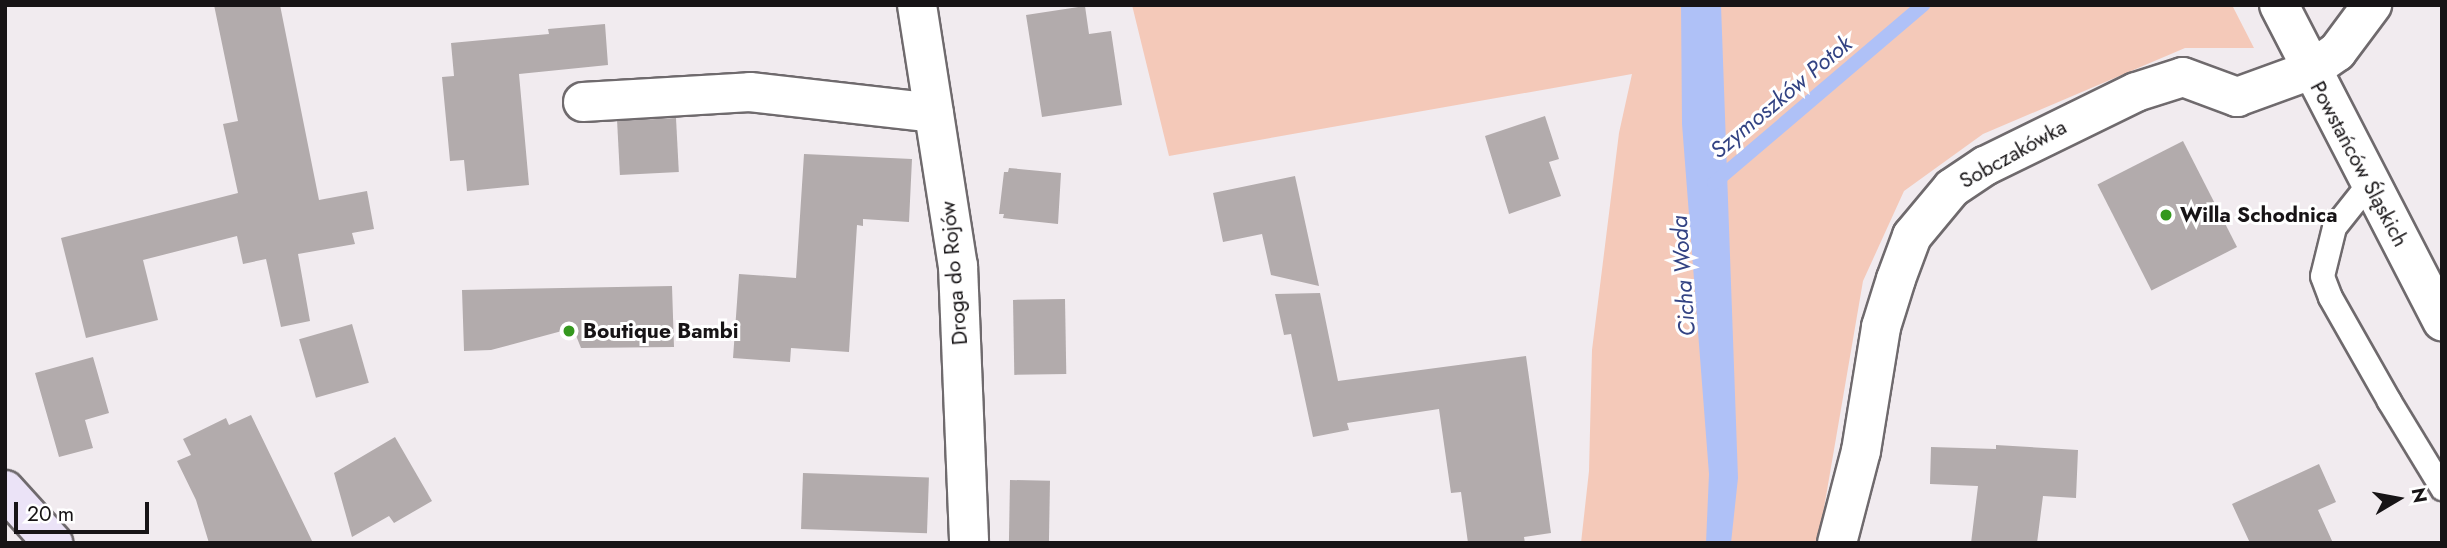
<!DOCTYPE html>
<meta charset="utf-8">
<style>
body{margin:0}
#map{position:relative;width:2447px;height:548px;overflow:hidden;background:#f1ebef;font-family:Jost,sans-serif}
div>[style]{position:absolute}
.green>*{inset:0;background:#f4c9b9}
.water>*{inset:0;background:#afc1f7}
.stream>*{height:14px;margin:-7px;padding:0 7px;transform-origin:7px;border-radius:7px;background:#afc1f7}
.building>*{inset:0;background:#b2abac;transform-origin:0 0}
.roads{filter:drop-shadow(2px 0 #6f6a6d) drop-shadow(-2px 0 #6f6a6d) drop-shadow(0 2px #6f6a6d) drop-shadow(0 -2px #6f6a6d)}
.service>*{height:23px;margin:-11.5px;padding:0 11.5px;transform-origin:11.5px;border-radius:11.5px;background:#fff}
.minor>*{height:38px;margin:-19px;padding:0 19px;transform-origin:19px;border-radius:19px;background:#fff}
.tertiary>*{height:38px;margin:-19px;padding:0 19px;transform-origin:19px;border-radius:19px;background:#fff}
.secondary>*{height:38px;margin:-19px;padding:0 19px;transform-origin:19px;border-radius:19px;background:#ebe3f7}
.dots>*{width:19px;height:19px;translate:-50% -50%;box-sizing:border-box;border:4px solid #fff;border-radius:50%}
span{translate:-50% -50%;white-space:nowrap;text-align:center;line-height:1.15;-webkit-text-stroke:6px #fff;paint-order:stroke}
.street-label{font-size:21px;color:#171416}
.poi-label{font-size:21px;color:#171416;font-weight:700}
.left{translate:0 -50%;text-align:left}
.water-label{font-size:23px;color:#334383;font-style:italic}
.frame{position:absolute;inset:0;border:7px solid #171416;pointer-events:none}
.north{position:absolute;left:2363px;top:464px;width:70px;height:70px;-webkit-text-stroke:5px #fff;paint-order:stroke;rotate:80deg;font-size:19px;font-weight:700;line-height:28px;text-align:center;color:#171416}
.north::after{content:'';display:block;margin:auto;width:24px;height:32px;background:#171416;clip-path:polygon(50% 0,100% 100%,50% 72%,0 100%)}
.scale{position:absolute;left:14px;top:502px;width:135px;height:32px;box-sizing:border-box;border:4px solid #171416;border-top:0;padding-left:9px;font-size:21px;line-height:24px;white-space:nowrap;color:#171416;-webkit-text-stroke:5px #fff;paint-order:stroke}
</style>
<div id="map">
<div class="green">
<i style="clip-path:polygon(1132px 5px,2232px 5px,2254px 48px,2185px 48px,1983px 134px,1904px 191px,1863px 281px,1819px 537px,1816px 543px,1581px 543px,1589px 471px,1592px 350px,1619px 133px,1632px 74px,1169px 156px)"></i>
</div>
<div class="water">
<i style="clip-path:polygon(1681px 5px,1721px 5px,1738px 478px,1731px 543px,1706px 543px,1709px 474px,1682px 124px)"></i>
</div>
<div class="stream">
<i style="left:1714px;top:183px;width:275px;rotate:-40.4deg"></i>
</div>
<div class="building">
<i style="clip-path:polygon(214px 5px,280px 5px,319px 200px,367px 191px,374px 229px,352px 233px,355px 244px,298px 254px,310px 321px,281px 327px,266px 259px,243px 264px,237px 236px,143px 260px,158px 320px,86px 338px,61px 238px,238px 193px,223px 124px,238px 121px)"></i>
<i style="clip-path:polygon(1085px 6px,1089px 34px,1111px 31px,1122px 105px,1042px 117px,1026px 15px)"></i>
<i style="clip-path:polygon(605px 24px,608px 65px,519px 74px,529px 185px,467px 191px,464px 160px,450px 161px,442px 77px,454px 76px,451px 43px,549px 34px,548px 29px)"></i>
<i style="clip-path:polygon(1545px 116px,1559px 159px,1549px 162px,1561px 196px,1509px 214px,1485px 136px)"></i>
<i style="left:676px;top:118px;width:54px;height:59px;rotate:87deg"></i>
<i style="left:2183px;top:141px;width:119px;height:96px;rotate:63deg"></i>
<i style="clip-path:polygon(804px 154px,912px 159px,909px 222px,863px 219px,863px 226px,857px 225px,849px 352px,791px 348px,790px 362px,733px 358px,739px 274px,796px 278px)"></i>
<i style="clip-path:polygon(1009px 168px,1061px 173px,1058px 224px,1003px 218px,1004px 214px,999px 214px,1004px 172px,1008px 172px)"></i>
<i style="clip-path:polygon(1295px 176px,1319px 286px,1271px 275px,1262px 234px,1223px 242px,1213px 193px)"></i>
<i style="clip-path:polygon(672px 286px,674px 347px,581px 348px,573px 328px,491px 350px,464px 351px,462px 290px)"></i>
<i style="clip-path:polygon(1320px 293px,1338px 381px,1526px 356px,1551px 533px,1524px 537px,1525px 543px,1468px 543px,1461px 492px,1451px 493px,1439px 409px,1347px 423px,1349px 430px,1313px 437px,1291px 334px,1284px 335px,1275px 294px)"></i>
<i style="left:1065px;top:299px;width:75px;height:52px;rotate:89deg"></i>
<i style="left:352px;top:324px;width:61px;height:55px;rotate:74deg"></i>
<i style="clip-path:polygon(93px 357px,109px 413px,85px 420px,93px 448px,59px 457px,35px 373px)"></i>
<i style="clip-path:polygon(251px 415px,299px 514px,313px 543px,209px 543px,196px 500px,177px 461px,191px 455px,183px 439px,226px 418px,229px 425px)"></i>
<i style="clip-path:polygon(395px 437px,432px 501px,394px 523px,389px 516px,352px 537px,334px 473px)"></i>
<i style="clip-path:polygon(1996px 445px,2078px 450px,2076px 498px,2043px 496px,2037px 543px,1971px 543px,1978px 486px,1930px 484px,1931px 447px,1996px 449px)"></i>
<i style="clip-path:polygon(2319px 464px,2336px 502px,2318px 510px,2333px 543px,2250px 543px,2232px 504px)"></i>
<i style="left:803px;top:473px;width:126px;height:56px;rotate:2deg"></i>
<i style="left:1010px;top:480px;width:40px;height:63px;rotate:1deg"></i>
</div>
<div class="roads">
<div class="service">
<i style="left:2369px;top:183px;width:56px;rotate:128.5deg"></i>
<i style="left:2334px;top:227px;width:50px;rotate:103.8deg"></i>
<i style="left:2322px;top:276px;width:22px;rotate:69deg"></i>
<i style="left:2330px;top:297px;width:120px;rotate:60.4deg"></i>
<i style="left:2389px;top:401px;width:102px;rotate:58.7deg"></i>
</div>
<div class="minor">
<i style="left:917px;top:5px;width:264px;rotate:81.1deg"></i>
<i style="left:958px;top:266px;width:277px;rotate:87.7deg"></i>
<i style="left:583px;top:102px;width:167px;rotate:-3.4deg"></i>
<i style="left:750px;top:92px;width:185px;rotate:6.5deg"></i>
<i style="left:1837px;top:543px;width:95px;rotate:-75.4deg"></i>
<i style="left:1861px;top:451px;width:126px;rotate:-80.8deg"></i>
<i style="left:1881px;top:327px;width:50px;rotate:-72.6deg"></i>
<i style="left:1896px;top:279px;width:46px;rotate:-69.6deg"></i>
<i style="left:1912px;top:236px;width:62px;rotate:-50.2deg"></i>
<i style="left:1952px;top:188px;width:40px;rotate:-34deg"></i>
<i style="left:1985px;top:166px;width:168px;rotate:-26.1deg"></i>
<i style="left:2136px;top:92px;width:49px;rotate:-17.7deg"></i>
<i style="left:2183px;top:77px;width:58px;rotate:20.3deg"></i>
<i style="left:2237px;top:97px;width:79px;rotate:-20deg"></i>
<i style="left:2311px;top:70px;width:32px;rotate:-35deg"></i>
<i style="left:2337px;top:52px;width:59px;rotate:-53.3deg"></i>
</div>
<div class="tertiary">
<i style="left:2279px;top:5px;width:356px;rotate:62.7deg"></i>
</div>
<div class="secondary">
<i style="left:5px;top:490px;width:72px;rotate:47.8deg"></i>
</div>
</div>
<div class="dots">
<i style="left:2166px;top:215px;background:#34981e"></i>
<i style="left:569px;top:331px;background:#34981e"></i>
</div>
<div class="street-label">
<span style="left:2013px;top:154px;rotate:-29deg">Sobczakówka</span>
<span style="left:2359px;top:164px;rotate:62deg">Powstańców Śląskich</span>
<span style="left:954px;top:273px;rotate:-95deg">Droga do Rojów</span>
</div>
<div class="poi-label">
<span class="left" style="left:2180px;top:215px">Willa Schodnica</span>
<span class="left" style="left:583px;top:331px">Boutique Bambi</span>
</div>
<div class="water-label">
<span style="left:1781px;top:97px;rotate:-40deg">Szymoszków Potok</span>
<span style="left:1683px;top:276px;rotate:-94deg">Cicha Woda</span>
</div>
<div class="frame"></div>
<div class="north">N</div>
<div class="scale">20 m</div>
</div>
